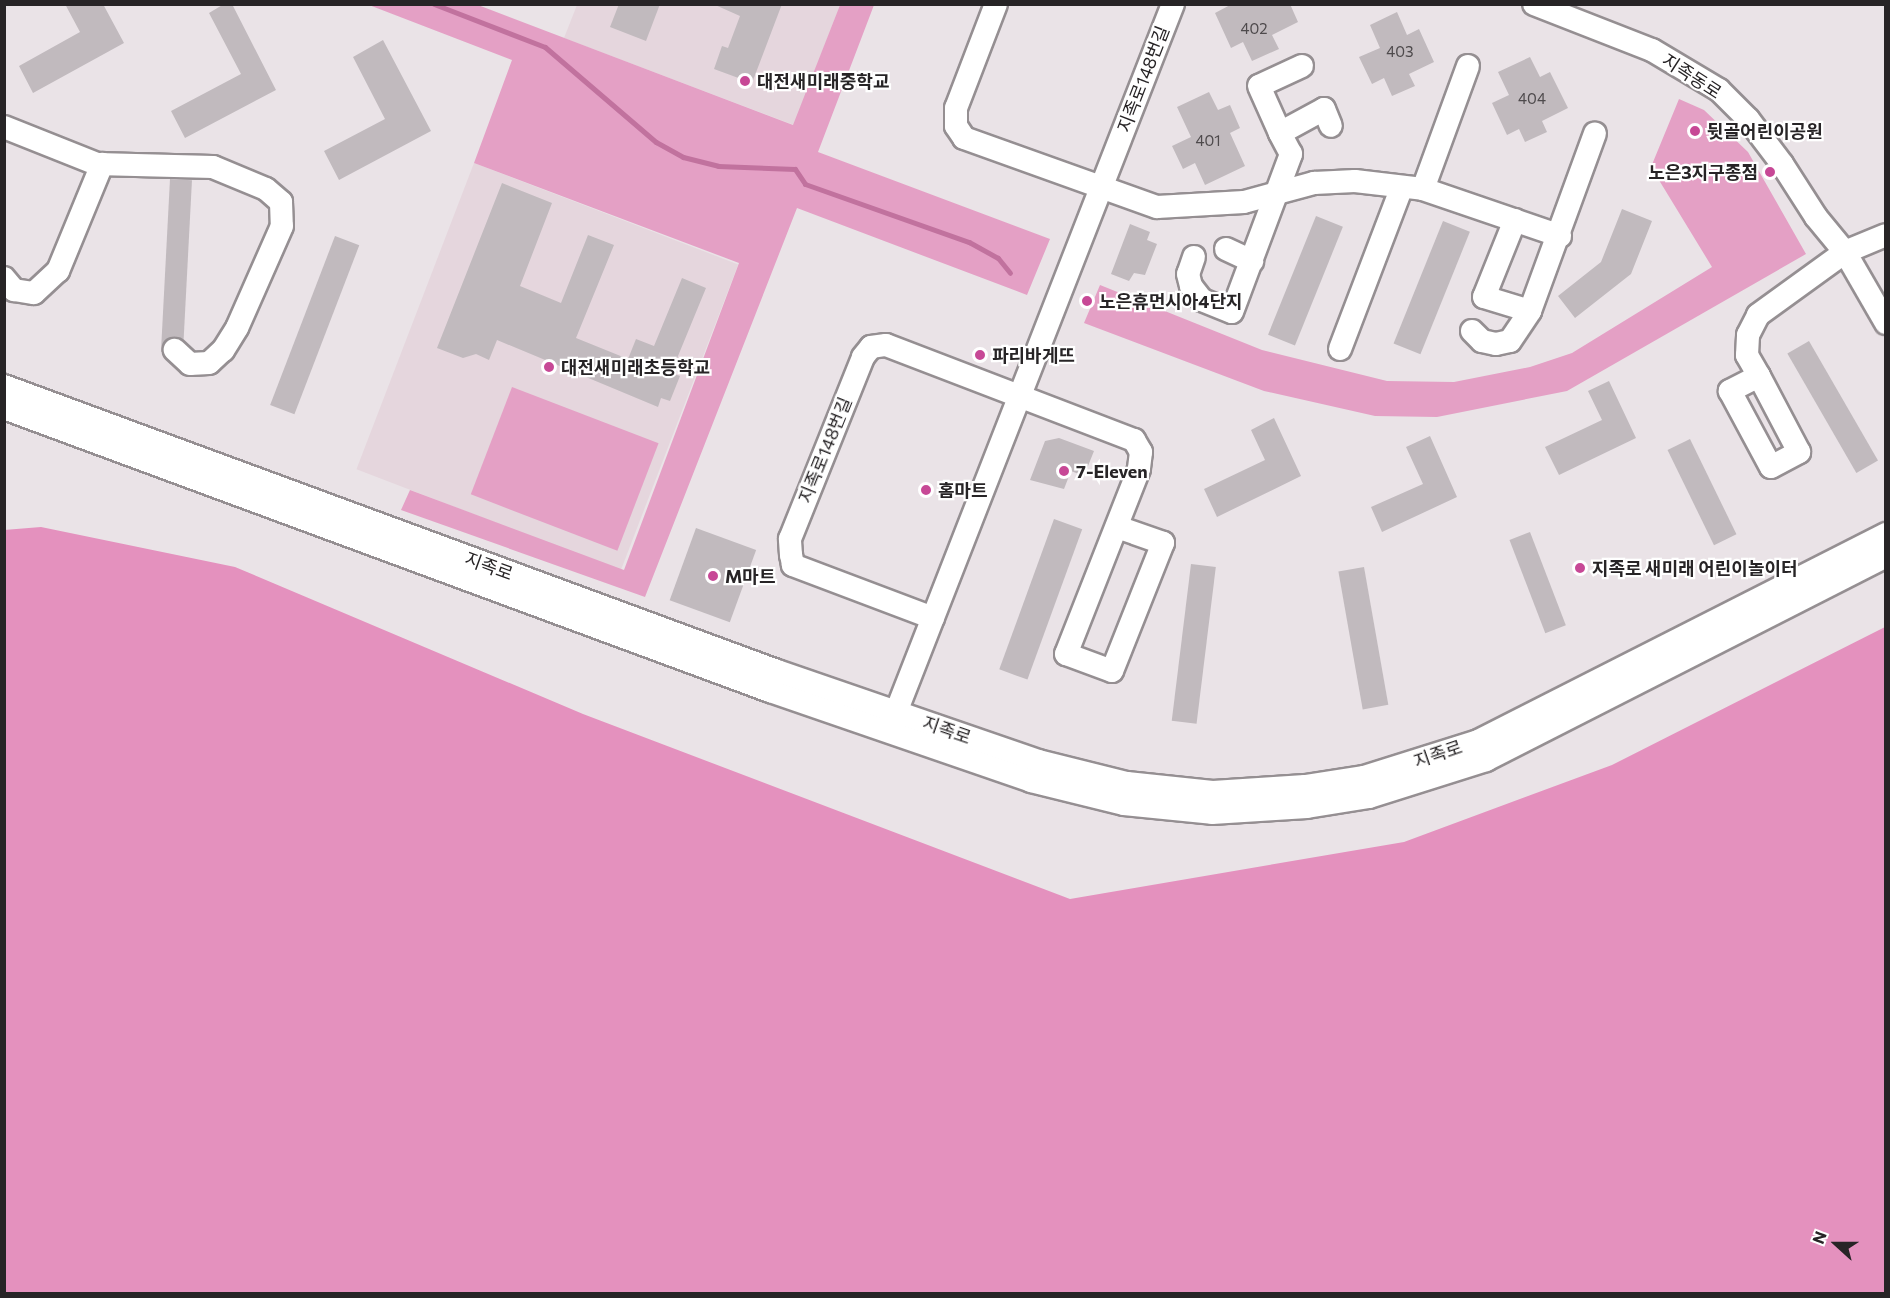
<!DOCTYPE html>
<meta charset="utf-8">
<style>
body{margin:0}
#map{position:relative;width:1890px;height:1298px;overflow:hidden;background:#eae3e7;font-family:Commissioner,"Noto Sans KR",sans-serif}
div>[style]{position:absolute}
.built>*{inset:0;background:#e5d6dd;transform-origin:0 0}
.green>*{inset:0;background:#e4a0c5;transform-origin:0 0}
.forest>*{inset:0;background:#e491be}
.stream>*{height:5px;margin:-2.5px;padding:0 2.5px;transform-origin:2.5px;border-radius:2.5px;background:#c1729e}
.building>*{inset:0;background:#c1babe;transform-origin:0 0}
.roads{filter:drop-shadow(2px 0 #958f92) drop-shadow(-2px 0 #958f92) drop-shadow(0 2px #958f92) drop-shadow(0 -2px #958f92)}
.minor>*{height:22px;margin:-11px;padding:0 11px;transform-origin:11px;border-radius:11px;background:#fff}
.dots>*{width:16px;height:16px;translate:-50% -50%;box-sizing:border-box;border:3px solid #fff;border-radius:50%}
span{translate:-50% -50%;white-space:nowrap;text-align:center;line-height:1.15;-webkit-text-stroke:4.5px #fff;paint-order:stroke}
.number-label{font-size:15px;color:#4e4a4c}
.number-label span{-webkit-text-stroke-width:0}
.street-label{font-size:18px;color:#272426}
.poi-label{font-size:18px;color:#272426;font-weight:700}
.left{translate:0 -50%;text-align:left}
.right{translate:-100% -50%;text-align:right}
.frame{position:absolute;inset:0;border:6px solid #272426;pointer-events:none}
.north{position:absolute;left:1806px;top:1214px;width:60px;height:60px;-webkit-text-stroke:4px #fff;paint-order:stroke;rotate:291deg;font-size:16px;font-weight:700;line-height:24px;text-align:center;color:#272426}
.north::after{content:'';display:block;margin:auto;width:21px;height:27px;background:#272426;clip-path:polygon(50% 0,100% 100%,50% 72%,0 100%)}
</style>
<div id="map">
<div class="built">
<i style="clip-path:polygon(577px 5px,840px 5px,794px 125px,564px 38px)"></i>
<i style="left:474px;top:163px;width:283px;height:328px;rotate:21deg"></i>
</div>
<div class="green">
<i style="clip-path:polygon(369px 5px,478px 5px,793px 125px,840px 5px,874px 5px,818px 152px,1050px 239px,1027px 295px,797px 208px,645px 597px,401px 510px,410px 490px,624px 570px,739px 263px,474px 163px,512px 60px)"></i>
<i style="clip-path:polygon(1679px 99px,1704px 110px,1748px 152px,1806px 254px,1567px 391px,1437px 417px,1375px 416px,1264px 391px,1084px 323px,1100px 285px,1262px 350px,1387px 381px,1454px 382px,1530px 367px,1572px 353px,1712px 267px,1651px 167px)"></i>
<i style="left:512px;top:387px;width:157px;height:115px;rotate:21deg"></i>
</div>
<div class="forest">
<i style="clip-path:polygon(41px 527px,235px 567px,583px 714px,1070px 899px,1404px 842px,1612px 765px,1885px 627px,1885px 1293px,5px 1293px,4px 530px)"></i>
</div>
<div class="stream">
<i style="left:434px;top:4px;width:119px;rotate:21.2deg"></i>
<i style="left:545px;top:47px;width:146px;rotate:40.6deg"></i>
<i style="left:656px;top:142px;width:31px;rotate:29deg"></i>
<i style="left:683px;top:157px;width:36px;rotate:14deg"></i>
<i style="left:718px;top:166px;width:77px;rotate:2.2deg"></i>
<i style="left:795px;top:169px;width:18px;rotate:56deg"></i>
<i style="left:805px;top:184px;width:174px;rotate:19.5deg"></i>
<i style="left:969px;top:242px;width:33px;rotate:29deg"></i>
<i style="left:998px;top:258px;width:19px;rotate:51deg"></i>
</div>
<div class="building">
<i style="clip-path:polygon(65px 4px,103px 4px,124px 43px,33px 93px,19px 66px,80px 32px)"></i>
<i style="clip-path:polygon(224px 4px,232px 4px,276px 90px,185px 138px,171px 111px,241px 74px,209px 13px)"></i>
<i style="clip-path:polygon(619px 4px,660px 4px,646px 41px,610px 27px)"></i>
<i style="clip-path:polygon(713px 4px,782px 4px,752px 83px,714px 69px,722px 46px,728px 48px,740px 16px)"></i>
<i style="clip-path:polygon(1232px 4px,1290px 4px,1298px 22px,1272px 35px,1279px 49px,1252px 61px,1243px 42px,1231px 48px,1215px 13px)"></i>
<i style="clip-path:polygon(1397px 12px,1407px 35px,1419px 29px,1434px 62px,1409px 74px,1415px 86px,1392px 96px,1384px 78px,1372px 84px,1359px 57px,1380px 48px,1370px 25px)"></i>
<i style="clip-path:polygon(383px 40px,431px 131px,339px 180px,324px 151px,385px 119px,353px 57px)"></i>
<i style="clip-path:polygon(1530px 57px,1540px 77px,1550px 72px,1568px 108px,1542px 121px,1547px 132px,1525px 142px,1519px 129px,1507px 135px,1492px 103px,1509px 95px,1498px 72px)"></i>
<i style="clip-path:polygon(1209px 92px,1218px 110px,1230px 105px,1240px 128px,1230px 133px,1245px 166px,1205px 185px,1195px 163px,1183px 169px,1172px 146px,1191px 137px,1177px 107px)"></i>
<i style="left:170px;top:179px;width:22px;height:173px;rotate:3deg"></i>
<i style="clip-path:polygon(502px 183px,552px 203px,520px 286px,561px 303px,588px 235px,614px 245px,576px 338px,628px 359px,636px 339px,654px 346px,682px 278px,706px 288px,671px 373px,680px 376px,670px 401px,661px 398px,658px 407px,497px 340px,489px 360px,476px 354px,463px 358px,437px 348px)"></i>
<i style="clip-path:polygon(1622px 209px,1652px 221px,1631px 274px,1575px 318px,1558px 296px,1601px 262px)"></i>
<i style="left:1316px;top:216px;width:29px;height:128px;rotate:22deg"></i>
<i style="left:1443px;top:221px;width:29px;height:132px;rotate:22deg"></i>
<i style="clip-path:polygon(1130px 224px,1150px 232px,1147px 240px,1157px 244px,1145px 275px,1134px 273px,1129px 281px,1111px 274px)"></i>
<i style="left:335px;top:236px;width:26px;height:181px;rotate:21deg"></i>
<i style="left:1809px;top:341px;width:138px;height:25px;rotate:60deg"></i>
<i style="clip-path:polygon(1609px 381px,1636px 438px,1559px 475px,1545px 447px,1602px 420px,1588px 391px)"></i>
<i style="clip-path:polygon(1274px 418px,1301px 476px,1217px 517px,1204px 489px,1265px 460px,1251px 430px)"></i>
<i style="clip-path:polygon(1430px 436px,1457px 497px,1382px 532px,1371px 507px,1423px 484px,1406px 447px)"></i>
<i style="clip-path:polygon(1059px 438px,1094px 451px,1084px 476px,1071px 471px,1064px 489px,1030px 480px,1045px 441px)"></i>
<i style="left:1690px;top:439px;width:106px;height:25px;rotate:64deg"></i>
<i style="left:1054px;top:519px;width:30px;height:160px;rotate:20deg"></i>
<i style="left:696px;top:528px;width:64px;height:77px;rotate:20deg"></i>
<i style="left:1530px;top:532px;width:100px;height:22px;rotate:69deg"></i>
<i style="left:1191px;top:564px;width:25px;height:158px;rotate:7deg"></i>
<i style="left:1364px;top:567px;width:140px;height:26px;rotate:80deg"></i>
</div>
<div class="roads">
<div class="minor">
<i style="left:996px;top:4px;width:111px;rotate:111deg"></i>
<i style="left:956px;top:108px;width:18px;rotate:90deg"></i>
<i style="left:956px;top:126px;width:14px;rotate:56deg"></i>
<i style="left:964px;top:138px;width:205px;rotate:19.7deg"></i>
<i style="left:1157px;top:207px;width:87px;rotate:-3.3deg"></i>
<i style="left:1244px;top:202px;width:73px;rotate:-15.2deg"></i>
<i style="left:1314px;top:183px;width:41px;rotate:-2.8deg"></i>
<i style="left:1355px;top:181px;width:68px;rotate:6.7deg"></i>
<i style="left:1423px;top:189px;width:145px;rotate:18.9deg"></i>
<i style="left:1534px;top:4px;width:127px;rotate:21.3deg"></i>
<i style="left:1652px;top:50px;width:78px;rotate:30.8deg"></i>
<i style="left:1719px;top:90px;width:41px;rotate:45deg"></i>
<i style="left:1748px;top:119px;width:56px;rotate:52.9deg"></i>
<i style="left:1782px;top:164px;width:63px;rotate:57.3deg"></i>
<i style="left:1816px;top:217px;width:45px;rotate:50.4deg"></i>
<i style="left:1845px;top:252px;width:82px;rotate:60deg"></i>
<i style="left:1302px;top:66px;width:47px;rotate:155.1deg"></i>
<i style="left:1259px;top:86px;width:51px;rotate:65.9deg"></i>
<i style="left:1280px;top:133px;width:50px;rotate:-28.6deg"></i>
<i style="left:1324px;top:109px;width:18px;rotate:68deg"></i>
<i style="left:4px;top:127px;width:100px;rotate:21.7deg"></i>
<i style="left:97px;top:164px;width:116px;rotate:1.5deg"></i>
<i style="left:213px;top:167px;width:57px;rotate:22.5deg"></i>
<i style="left:266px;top:189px;width:20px;rotate:41deg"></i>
<i style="left:281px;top:202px;width:24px;rotate:88deg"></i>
<i style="left:282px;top:226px;width:111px;rotate:113.8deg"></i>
<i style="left:237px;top:328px;width:26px;rotate:122deg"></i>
<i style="left:223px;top:350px;width:19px;rotate:137deg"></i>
<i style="left:209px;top:363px;width:19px;rotate:177deg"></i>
<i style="left:190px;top:364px;width:21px;rotate:-137deg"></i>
<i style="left:1423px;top:189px;width:131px;rotate:-69.9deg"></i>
<i style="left:1515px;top:220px;width:83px;rotate:111.9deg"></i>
<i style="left:1484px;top:297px;width:48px;rotate:16.9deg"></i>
<i style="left:1530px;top:311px;width:189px;rotate:-69.9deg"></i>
<i style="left:1226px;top:249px;width:29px;rotate:25deg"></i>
<i style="left:1194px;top:257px;width:18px;rotate:109deg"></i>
<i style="left:1188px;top:274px;width:12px;rotate:76deg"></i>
<i style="left:1191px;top:286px;width:18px;rotate:52deg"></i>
<i style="left:1202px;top:300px;width:32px;rotate:22deg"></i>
<i style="left:1232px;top:312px;width:169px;rotate:-69.5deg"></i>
<i style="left:1291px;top:154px;width:24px;rotate:-118deg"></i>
<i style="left:4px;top:278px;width:16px;rotate:50deg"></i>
<i style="left:14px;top:290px;width:20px;rotate:9deg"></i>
<i style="left:34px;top:293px;width:33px;rotate:-43deg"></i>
<i style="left:58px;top:271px;width:116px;rotate:-67.6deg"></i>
<i style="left:1472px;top:331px;width:14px;rotate:45deg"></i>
<i style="left:1482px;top:341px;width:14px;rotate:12deg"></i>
<i style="left:1496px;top:344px;width:14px;rotate:-12deg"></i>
<i style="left:1510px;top:341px;width:36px;rotate:-56deg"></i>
<i style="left:1340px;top:349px;width:173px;rotate:-69.1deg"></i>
<i style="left:1759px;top:376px;width:33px;rotate:153deg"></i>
<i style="left:1730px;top:391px;width:86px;rotate:61.7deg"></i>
<i style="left:1771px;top:467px;width:32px;rotate:-28deg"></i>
<i style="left:1799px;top:452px;width:86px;rotate:-117.8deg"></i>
<i style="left:1759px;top:376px;width:24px;rotate:-120deg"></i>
<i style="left:1747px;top:355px;width:20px;rotate:-87deg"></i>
<i style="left:1748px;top:335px;width:22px;rotate:-63deg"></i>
<i style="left:1758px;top:315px;width:107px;rotate:-35.9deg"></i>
<i style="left:1845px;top:252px;width:44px;rotate:-22.5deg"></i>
<i style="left:4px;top:386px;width:824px;rotate:20.24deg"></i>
<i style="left:777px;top:671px;width:276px;rotate:19deg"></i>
<i style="left:1038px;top:761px;width:92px;rotate:13.9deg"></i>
<i style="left:1127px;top:783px;width:86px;rotate:6deg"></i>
<i style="left:1213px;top:792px;width:92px;rotate:-3.7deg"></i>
<i style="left:1305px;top:786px;width:60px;rotate:-8.7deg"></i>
<i style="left:1364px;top:777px;width:120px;rotate:-17.5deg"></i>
<i style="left:1478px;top:741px;width:458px;rotate:-26.9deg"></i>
<i style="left:4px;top:408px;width:817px;rotate:20.28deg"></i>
<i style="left:770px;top:691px;width:276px;rotate:19deg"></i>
<i style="left:1031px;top:781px;width:96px;rotate:13.9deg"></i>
<i style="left:1124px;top:804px;width:88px;rotate:5.8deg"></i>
<i style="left:1212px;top:813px;width:95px;rotate:-3.6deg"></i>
<i style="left:1307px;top:807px;width:63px;rotate:-9.2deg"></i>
<i style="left:1369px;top:797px;width:123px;rotate:-17.5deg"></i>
<i style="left:1486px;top:760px;width:449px;rotate:-27deg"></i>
<i style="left:933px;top:618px;width:150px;rotate:-159.3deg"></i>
<i style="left:793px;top:565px;width:10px;rotate:-101deg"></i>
<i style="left:791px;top:555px;width:16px;rotate:-94deg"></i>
<i style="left:790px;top:539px;width:196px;rotate:-68.1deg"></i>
<i style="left:863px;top:357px;width:13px;rotate:-51deg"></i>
<i style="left:871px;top:347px;width:15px;rotate:-8deg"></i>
<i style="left:886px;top:345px;width:266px;rotate:21deg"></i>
<i style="left:1134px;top:440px;width:14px;rotate:60deg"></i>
<i style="left:1141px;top:452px;width:17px;rotate:97deg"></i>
<i style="left:1139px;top:469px;width:199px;rotate:111.5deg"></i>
<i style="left:1066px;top:654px;width:49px;rotate:20.3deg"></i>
<i style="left:1112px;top:671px;width:138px;rotate:-68.3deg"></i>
<i style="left:1163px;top:543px;width:49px;rotate:-160.8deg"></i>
<i style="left:891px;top:725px;width:774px;rotate:-68.64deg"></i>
</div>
</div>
<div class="dots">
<i style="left:745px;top:81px;background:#c74896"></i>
<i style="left:1695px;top:131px;background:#c74896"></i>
<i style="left:1770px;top:172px;background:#c74896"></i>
<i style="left:1087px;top:301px;background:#c74896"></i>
<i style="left:980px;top:355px;background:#c74896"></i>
<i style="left:549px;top:367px;background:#c74896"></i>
<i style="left:1064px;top:471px;background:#c74896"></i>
<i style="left:926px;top:490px;background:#c74896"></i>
<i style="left:1580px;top:568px;background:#c74896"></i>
<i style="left:713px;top:576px;background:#c74896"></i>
</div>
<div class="number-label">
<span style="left:1254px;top:29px">402</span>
<span style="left:1400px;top:52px">403</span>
<span style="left:1532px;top:99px">404</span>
<span style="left:1208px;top:141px">401</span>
</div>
<div class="street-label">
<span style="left:1692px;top:76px;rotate:33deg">지족동로</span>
<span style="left:1143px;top:79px;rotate:-69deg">지족로148번길</span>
<span style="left:825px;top:450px;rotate:-68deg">지족로148번길</span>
<span style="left:489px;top:566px;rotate:20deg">지족로</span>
<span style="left:947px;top:730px;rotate:19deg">지족로</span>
<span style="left:1438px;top:754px;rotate:-19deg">지족로</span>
</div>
<div class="poi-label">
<span class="left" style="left:757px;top:81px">대전새미래중학교</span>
<span class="left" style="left:1707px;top:131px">뒷골어린이공원</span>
<span class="right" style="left:1758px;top:172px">노은3지구종점</span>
<span class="left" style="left:1099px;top:301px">노은휴먼시아4단지</span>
<span class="left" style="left:992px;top:355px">파리바게뜨</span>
<span class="left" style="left:561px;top:367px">대전새미래초등학교</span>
<span class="left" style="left:1076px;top:471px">7-Eleven</span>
<span class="left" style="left:938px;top:490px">홈마트</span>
<span class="left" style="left:1592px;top:568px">지족로 새미래 어린이놀이터</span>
<span class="left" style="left:725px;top:576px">M마트</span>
</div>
<div class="frame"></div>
<div class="north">N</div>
</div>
